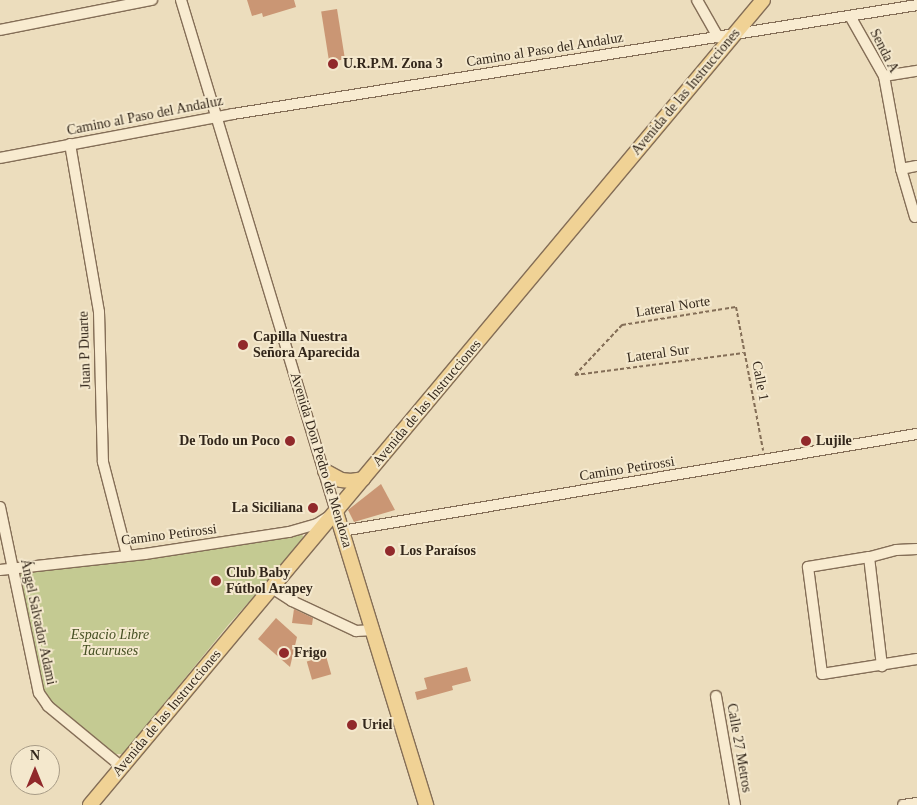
<!DOCTYPE html>
<meta charset="utf-8">
<style>
body{margin:0}
#map{position:relative;width:917px;height:805px;overflow:hidden;background:#ecddbd;font-family:Georgia,serif}
div>[style]{position:absolute}
.green>*{inset:0;background:#c4ca92}
.building>*{inset:0;background:#ca9674;transform-origin:0 0}
.path>*{height:2px;margin-top:-1px;transform-origin:0;background:repeating-linear-gradient(90deg,#846e57 0 4px,transparent 0 6.5px)}
.roads{filter:drop-shadow(1px 0 #846e57) drop-shadow(-1px 0 #846e57) drop-shadow(0 1px #846e57) drop-shadow(0 -1px #846e57)}
.minor>*{height:10px;margin:-5px;padding:0 5px;transform-origin:5px;border-radius:5px;background:#f8ebd0}
.major>*{height:14px;margin:-7px;padding:0 7px;transform-origin:7px;border-radius:7px;background:#f0d295}
.dots>*{width:14px;height:14px;translate:-50% -50%;box-sizing:border-box;border:2px solid #f4e8cd;border-radius:50%}
span{translate:-50% -50%;white-space:nowrap;text-align:center;line-height:1.15;-webkit-text-stroke:4px #f4e8cd;paint-order:stroke}
.street-label{font-size:14px;color:#33271b}
.poi-label{font-size:14px;color:#33271b;font-weight:700}
.left{translate:0 -50%;text-align:left}
.right{translate:-100% -50%;text-align:right}
.park-label{font-size:14px;color:#454f22;font-style:italic}
.north{position:absolute;left:10px;top:745px;width:50px;height:50px;box-sizing:border-box;background:#f4e8cd;border:1px solid #a79b86;border-radius:50%;rotate:0deg;font-size:14px;font-weight:700;line-height:20px;text-align:center;color:#33271b}
.north::after{content:'';display:block;margin:auto;width:18px;height:22px;background:#91292b;clip-path:polygon(50% 0,100% 100%,50% 72%,0 100%)}
</style>
<div id="map">
<div class="green">
<i style="clip-path:polygon(301px 534px,304px 537px,303px 542px,229px 624px,123px 754px,114px 754px,55px 707px,42px 692px,18px 575px,20px 573px)"></i>
</div>
<div class="building">
<i style="clip-path:polygon(247px 0,294px 0,296px 7px,263px 17px,262px 13px,252px 16px)"></i>
<i style="left:337px;top:9px;width:51px;height:16px;rotate:81deg"></i>
<i style="clip-path:polygon(381px 484px,395px 510px,354px 522px,348px 510px)"></i>
<i style="clip-path:polygon(294px 609px,313px 618px,312px 625px,292px 623px)"></i>
<i style="clip-path:polygon(276px 618px,297px 637px,290px 667px,258px 639px)"></i>
<i style="left:326px;top:656px;width:19px;height:20px;rotate:74deg"></i>
<i style="clip-path:polygon(467px 667px,471px 681px,452px 686px,453px 690px,417px 700px,415px 692px,427px 689px,424px 678px)"></i>
</div>
<div class="path">
<i style="left:575px;top:375px;width:69px;rotate:-46.8deg"></i>
<i style="left:622px;top:325px;width:115px;rotate:-9deg"></i>
<i style="left:736px;top:307px;width:146px;rotate:79.3deg"></i>
<i style="left:575px;top:375px;width:170px;rotate:-7.4deg"></i>
</div>
<div class="roads">
<div class="minor">
<i style="left:697px;top:0;width:43px;rotate:60.4deg"></i>
<i style="left:850px;top:16px;width:69px;rotate:60.5deg"></i>
<i style="left:884px;top:76px;width:95px;rotate:79.6deg"></i>
<i style="left:901px;top:169px;width:50px;rotate:73.7deg"></i>
<i style="left:0;top:30px;width:155px;rotate:-11.2deg"></i>
<i style="left:884px;top:76px;width:33px;rotate:-9deg"></i>
<i style="left:70px;top:144px;width:170px;rotate:80.2deg"></i>
<i style="left:99px;top:312px;width:150px;rotate:88.5deg"></i>
<i style="left:103px;top:462px;width:96px;rotate:75.5deg"></i>
<i style="left:0;top:158px;width:237px;rotate:-10.7deg"></i>
<i style="left:233px;top:114px;width:693px;rotate:-9.05deg"></i>
<i style="left:901px;top:169px;width:16px;rotate:-11deg"></i>
<i style="left:0;top:507px;width:190px;rotate:78.2deg"></i>
<i style="left:39px;top:693px;width:16px;rotate:55deg"></i>
<i style="left:48px;top:706px;width:96px;rotate:39.5deg"></i>
<i style="left:342px;top:531px;width:583px;rotate:-9.58deg"></i>
<i style="left:917px;top:549px;width:21px;rotate:177deg"></i>
<i style="left:896px;top:550px;width:28px;rotate:165deg"></i>
<i style="left:869px;top:557px;width:62px;rotate:170.7deg"></i>
<i style="left:808px;top:567px;width:108px;rotate:82.5deg"></i>
<i style="left:822px;top:674px;width:96px;rotate:-9deg"></i>
<i style="left:869px;top:557px;width:110px;rotate:83.2deg"></i>
<i style="left:0;top:570px;width:146px;rotate:-6.3deg"></i>
<i style="left:145px;top:554px;width:146px;rotate:-8.7deg"></i>
<i style="left:289px;top:532px;width:29px;rotate:-16deg"></i>
<i style="left:317px;top:524px;width:22px;rotate:-32deg"></i>
<i style="left:336px;top:512px;width:535px;rotate:-106.84deg"></i>
<i style="left:272px;top:588px;width:24px;rotate:33deg"></i>
<i style="left:292px;top:601px;width:71px;rotate:25.1deg"></i>
<i style="left:356px;top:631px;width:18px;rotate:-3deg"></i>
<i style="left:716px;top:696px;width:111px;rotate:80.1deg"></i>
<i style="left:903px;top:805px;width:14px;rotate:-8deg"></i>
</div>
<div class="major">
<i style="left:325px;top:471px;width:18px;rotate:29deg"></i>
<i style="left:341px;top:480px;width:10px;rotate:6deg"></i>
<i style="left:351px;top:481px;width:12px;rotate:-9deg"></i>
<i style="left:336px;top:512px;width:307px;rotate:72.9deg"></i>
<i style="left:90px;top:805px;width:1049px;rotate:-50.1deg"></i>
</div>
</div>
<div class="dots">
<i style="left:333px;top:64px;background:#91292b"></i>
<i style="left:243px;top:345px;background:#91292b"></i>
<i style="left:290px;top:441px;background:#91292b"></i>
<i style="left:806px;top:441px;background:#91292b"></i>
<i style="left:313px;top:508px;background:#91292b"></i>
<i style="left:390px;top:551px;background:#91292b"></i>
<i style="left:216px;top:581px;background:#91292b"></i>
<i style="left:284px;top:653px;background:#91292b"></i>
<i style="left:352px;top:725px;background:#91292b"></i>
</div>
<div class="street-label">
<span style="left:545px;top:50px;rotate:-9deg">Camino al Paso del Andaluz</span>
<span style="left:884px;top:51px;rotate:63deg">Senda A</span>
<span style="left:686px;top:92px;rotate:-50deg">Avenida de las Instrucciones</span>
<span style="left:145px;top:116px;rotate:-11deg">Camino al Paso del Andaluz</span>
<span style="left:673px;top:307px;rotate:-9deg">Lateral Norte</span>
<span style="left:85px;top:350px;rotate:-92deg">Juan P Duarte</span>
<span style="left:658px;top:354px;rotate:-8deg">Lateral Sur</span>
<span style="left:760px;top:381px;rotate:79deg">Calle 1</span>
<span style="left:427px;top:403px;rotate:-50deg">Avenida de las Instrucciones</span>
<span style="left:321px;top:460px;rotate:73deg">Avenida Don Pedro de Mendoza</span>
<span style="left:627px;top:469px;rotate:-9deg">Camino Petirossi</span>
<span style="left:169px;top:535px;rotate:-7deg">Camino Petirossi</span>
<span style="left:38px;top:622px;rotate:78deg">Ángel Salvador Adami</span>
<span style="left:167px;top:713px;rotate:-50deg">Avenida de las Instrucciones</span>
<span style="left:739px;top:748px;rotate:80deg">Calle 27 Metros</span>
</div>
<div class="poi-label">
<span class="left" style="left:343px;top:64px">U.R.P.M. Zona 3</span>
<span class="left" style="left:253px;top:345px">Capilla Nuestra<br>Señora Aparecida</span>
<span class="right" style="left:280px;top:441px">De Todo un Poco</span>
<span class="left" style="left:816px;top:441px">Lujile</span>
<span class="right" style="left:303px;top:508px">La Siciliana</span>
<span class="left" style="left:400px;top:551px">Los Paraísos</span>
<span class="left" style="left:226px;top:581px">Club Baby<br>Fútbol Arapey</span>
<span class="left" style="left:294px;top:653px">Frigo</span>
<span class="left" style="left:362px;top:725px">Uriel</span>
</div>
<div class="park-label">
<span style="left:110px;top:643px">Espacio Libre<br>Tacuruses</span>
</div>
<div class="north">N</div>
</div>
